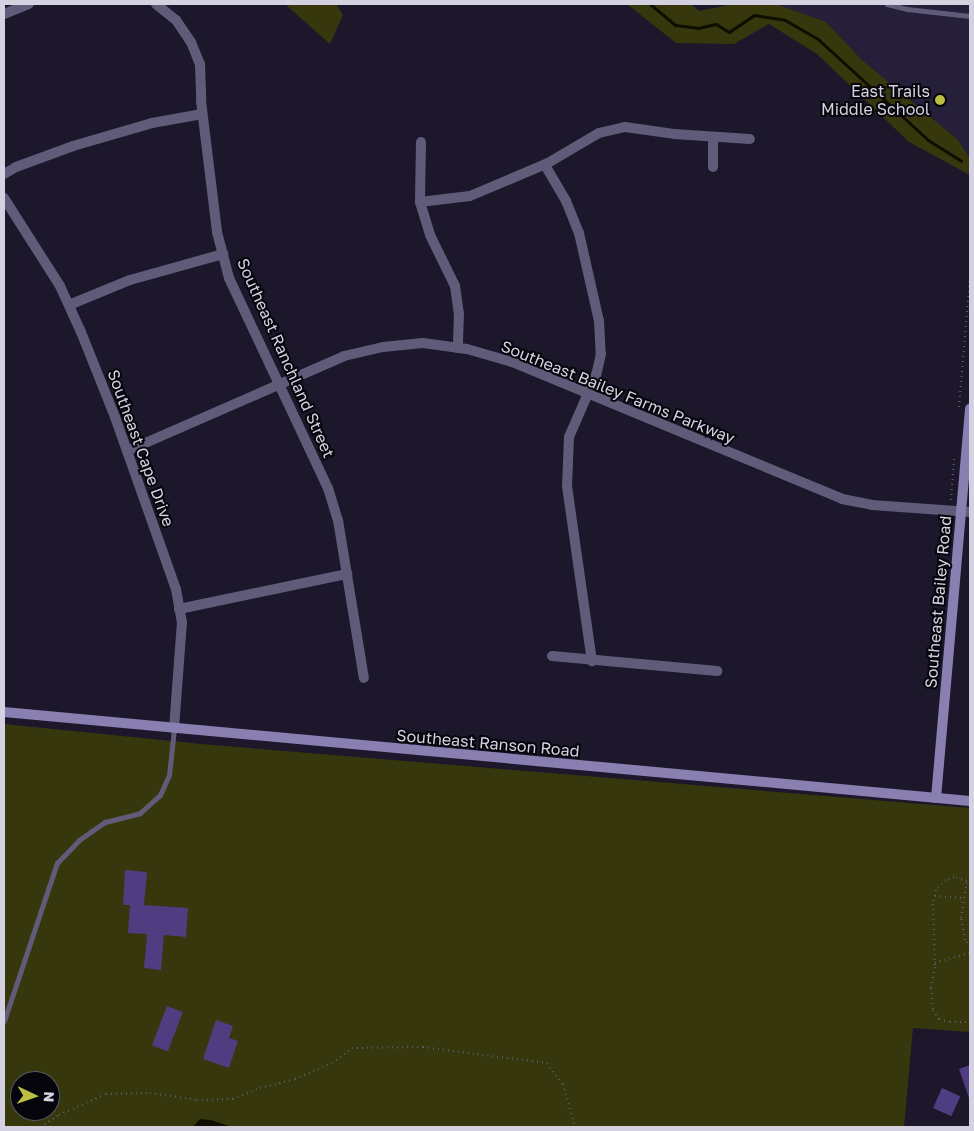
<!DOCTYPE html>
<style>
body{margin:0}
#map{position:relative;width:974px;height:1131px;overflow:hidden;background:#1c172b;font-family:"Golos Text",sans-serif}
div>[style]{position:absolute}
.built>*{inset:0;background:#251f39}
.green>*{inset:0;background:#36370c}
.water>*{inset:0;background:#0e0e00}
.stream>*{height:3px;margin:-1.5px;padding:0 1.5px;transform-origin:1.5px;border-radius:1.5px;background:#0e0e00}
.building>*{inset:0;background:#4f3d81;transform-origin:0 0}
.path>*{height:2px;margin-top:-1px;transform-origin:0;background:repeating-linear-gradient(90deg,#5d596b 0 1px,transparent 0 5px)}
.lane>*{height:5px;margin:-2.5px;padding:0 2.5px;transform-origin:2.5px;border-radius:2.5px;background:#615b7a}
.street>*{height:10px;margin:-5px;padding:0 5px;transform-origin:5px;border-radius:5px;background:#615b7a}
.secondary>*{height:10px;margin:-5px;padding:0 5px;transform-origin:5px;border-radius:5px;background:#897fb1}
.dots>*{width:14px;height:14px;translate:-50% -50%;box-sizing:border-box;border:2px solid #06050c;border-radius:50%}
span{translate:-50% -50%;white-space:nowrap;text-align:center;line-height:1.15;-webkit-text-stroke:4px #06050c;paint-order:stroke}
.poi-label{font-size:16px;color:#d4d2e0}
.right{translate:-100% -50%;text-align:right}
.street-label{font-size:16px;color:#d4d2e0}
.frame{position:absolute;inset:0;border:5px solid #d4d2e0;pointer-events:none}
.north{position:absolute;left:10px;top:1071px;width:50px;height:50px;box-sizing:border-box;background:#06050c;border:1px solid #585761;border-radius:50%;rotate:93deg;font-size:14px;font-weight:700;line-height:20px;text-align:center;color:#d4d2e0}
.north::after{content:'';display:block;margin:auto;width:18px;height:22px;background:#bdbf43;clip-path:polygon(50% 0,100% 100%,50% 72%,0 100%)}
</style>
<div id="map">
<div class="built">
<i style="clip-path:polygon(776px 4px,970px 4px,970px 158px,957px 139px,862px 60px,826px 22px)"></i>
</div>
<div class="green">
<i style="clip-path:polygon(285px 4px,336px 4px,343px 15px,330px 44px)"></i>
<i style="clip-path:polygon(627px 4px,691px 4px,699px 11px,734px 4px,776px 4px,826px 22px,862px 60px,957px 139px,970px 158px,970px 175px,909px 142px,817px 54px,769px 24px,734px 44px,676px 43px)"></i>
<i style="clip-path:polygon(evenodd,4px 724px,201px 744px,970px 808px,970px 1032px,913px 1028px,904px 1127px,4px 1127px,4px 724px,20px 1081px,50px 1081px,50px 1111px,20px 1111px,20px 1081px)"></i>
</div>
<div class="water">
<i style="clip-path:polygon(200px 1119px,211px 1120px,232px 1127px,193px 1127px)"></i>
</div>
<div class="stream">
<i style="left:650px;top:4px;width:33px;rotate:40deg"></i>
<i style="left:675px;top:25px;width:23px;rotate:7deg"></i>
<i style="left:698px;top:28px;width:18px;rotate:-13deg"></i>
<i style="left:716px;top:24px;width:15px;rotate:32deg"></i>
<i style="left:729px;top:32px;width:30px;rotate:-34deg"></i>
<i style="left:754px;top:15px;width:31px;rotate:9deg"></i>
<i style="left:785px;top:20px;width:39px;rotate:30deg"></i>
<i style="left:819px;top:40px;width:148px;rotate:42.5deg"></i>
<i style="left:928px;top:140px;width:39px;rotate:32deg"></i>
</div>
<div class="building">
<i style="clip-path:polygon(125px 870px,147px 872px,144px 905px,188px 908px,186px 937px,164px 935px,161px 970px,144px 968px,147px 934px,128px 933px,130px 905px,123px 905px)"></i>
<i style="left:167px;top:1006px;width:17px;height:42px;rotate:21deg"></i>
<i style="clip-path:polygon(216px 1020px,233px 1026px,229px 1038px,238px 1041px,229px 1068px,203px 1059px)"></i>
<i style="clip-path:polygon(970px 1065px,970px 1098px,969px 1098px,959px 1069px)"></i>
<i style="left:942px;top:1088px;width:20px;height:22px;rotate:24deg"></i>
</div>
<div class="path">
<i style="left:959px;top:407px;width:130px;rotate:-85.2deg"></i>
<i style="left:951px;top:500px;width:41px;rotate:-85.8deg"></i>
<i style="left:935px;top:896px;width:29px;rotate:4deg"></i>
<i style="left:970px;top:947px;width:9px;rotate:-126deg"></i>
<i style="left:965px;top:940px;width:22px;rotate:-100deg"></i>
<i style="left:961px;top:918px;width:37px;rotate:-81deg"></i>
<i style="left:967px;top:881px;width:14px;rotate:-163deg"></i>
<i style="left:954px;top:877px;width:9px;rotate:159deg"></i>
<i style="left:946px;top:880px;width:14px;rotate:135deg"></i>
<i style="left:936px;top:890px;width:14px;rotate:102deg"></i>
<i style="left:933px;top:904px;width:63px;rotate:88.2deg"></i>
<i style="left:935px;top:967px;width:21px;rotate:101deg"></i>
<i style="left:931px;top:988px;width:22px;rotate:85deg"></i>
<i style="left:933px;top:1010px;width:11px;rotate:56deg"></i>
<i style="left:939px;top:1019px;width:11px;rotate:15deg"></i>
<i style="left:950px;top:1022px;width:20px"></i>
<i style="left:935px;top:963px;width:36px;rotate:-16deg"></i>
<i style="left:40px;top:1127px;width:22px;rotate:-32deg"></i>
<i style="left:59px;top:1115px;width:51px;rotate:-24.1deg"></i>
<i style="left:106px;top:1094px;width:44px;rotate:-1.3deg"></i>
<i style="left:150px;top:1093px;width:48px;rotate:8.5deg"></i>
<i style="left:197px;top:1100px;width:36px;rotate:-2deg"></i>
<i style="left:233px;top:1099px;width:29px;rotate:-22deg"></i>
<i style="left:260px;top:1088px;width:36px;rotate:-14deg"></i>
<i style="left:295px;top:1079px;width:40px;rotate:-23.4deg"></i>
<i style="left:332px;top:1063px;width:25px;rotate:-37deg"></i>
<i style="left:352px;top:1048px;width:71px;rotate:-0.8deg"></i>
<i style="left:423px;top:1047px;width:125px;rotate:7.4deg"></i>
<i style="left:547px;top:1063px;width:26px;rotate:53deg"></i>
<i style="left:563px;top:1084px;width:45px;rotate:74.4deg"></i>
</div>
<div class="lane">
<i style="left:887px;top:4px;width:21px;rotate:14deg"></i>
<i style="left:907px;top:9px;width:63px;rotate:6.3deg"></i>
<i style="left:4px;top:1021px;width:167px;rotate:-71.5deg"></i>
<i style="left:57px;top:863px;width:32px;rotate:-46deg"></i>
<i style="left:79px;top:840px;width:32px;rotate:-35deg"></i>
<i style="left:105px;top:822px;width:36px;rotate:-14deg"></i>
<i style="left:140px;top:813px;width:27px;rotate:-42deg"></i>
<i style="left:160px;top:795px;width:22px;rotate:-66deg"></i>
<i style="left:169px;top:775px;width:46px;rotate:-83.8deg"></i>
</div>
<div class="street">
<i style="left:156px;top:4px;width:26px;rotate:39deg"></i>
<i style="left:176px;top:20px;width:27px;rotate:56deg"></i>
<i style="left:191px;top:42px;width:24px;rotate:68deg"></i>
<i style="left:200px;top:64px;width:37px;rotate:88deg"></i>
<i style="left:201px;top:101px;width:132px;rotate:83deg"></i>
<i style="left:217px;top:232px;width:48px;rotate:75.4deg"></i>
<i style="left:229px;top:278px;width:232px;rotate:64.8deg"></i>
<i style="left:328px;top:488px;width:34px;rotate:73deg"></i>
<i style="left:338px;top:520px;width:160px;rotate:80.7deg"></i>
<i style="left:4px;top:14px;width:27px;rotate:-22deg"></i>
<i style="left:421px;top:142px;width:60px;rotate:91deg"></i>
<i style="left:420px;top:202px;width:34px;rotate:73deg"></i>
<i style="left:430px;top:235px;width:57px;rotate:63.9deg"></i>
<i style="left:455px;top:286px;width:27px;rotate:82deg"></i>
<i style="left:459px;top:313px;width:35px;rotate:92deg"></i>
<i style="left:545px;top:165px;width:42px;rotate:59.7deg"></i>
<i style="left:566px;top:201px;width:35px;rotate:68deg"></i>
<i style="left:579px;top:233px;width:90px;rotate:77.2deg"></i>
<i style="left:599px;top:321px;width:33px;rotate:87deg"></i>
<i style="left:601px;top:354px;width:22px;rotate:103deg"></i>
<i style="left:596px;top:375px;width:68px;rotate:113.5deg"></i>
<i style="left:569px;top:437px;width:49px;rotate:92.3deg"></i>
<i style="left:567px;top:486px;width:177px;rotate:81.9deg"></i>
<i style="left:713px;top:167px;width:30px;rotate:-90deg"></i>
<i style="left:4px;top:174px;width:14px;rotate:-30deg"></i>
<i style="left:16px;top:167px;width:61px;rotate:-20.2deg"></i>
<i style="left:73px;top:146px;width:82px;rotate:-16.2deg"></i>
<i style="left:152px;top:123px;width:51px;rotate:-10.2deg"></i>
<i style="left:4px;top:198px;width:104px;rotate:57.5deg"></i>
<i style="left:60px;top:286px;width:51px;rotate:65.5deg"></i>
<i style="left:81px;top:332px;width:92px;rotate:68.2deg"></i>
<i style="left:115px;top:417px;width:182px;rotate:70.5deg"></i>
<i style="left:176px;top:589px;width:34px;rotate:80deg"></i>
<i style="left:182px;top:622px;width:107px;rotate:94.3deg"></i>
<i style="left:420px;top:202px;width:50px;rotate:-6.8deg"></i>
<i style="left:470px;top:196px;width:85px;rotate:-22.9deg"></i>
<i style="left:548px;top:163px;width:59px;rotate:-30.5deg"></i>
<i style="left:599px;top:133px;width:27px;rotate:-13deg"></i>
<i style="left:625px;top:127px;width:49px;rotate:8.1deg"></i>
<i style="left:674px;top:134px;width:76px;rotate:3.8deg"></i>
<i style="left:69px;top:305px;width:66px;rotate:-22.3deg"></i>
<i style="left:130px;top:280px;width:97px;rotate:-15.6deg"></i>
<i style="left:127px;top:451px;width:237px;rotate:-23.6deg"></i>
<i style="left:344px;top:356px;width:40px;rotate:-13deg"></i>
<i style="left:383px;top:347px;width:40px;rotate:-5.7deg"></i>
<i style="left:423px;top:343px;width:44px;rotate:7.8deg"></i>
<i style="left:467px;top:349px;width:47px;rotate:16.1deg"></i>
<i style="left:512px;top:362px;width:357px;rotate:22.5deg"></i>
<i style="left:842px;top:499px;width:31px;rotate:11deg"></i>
<i style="left:872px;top:505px;width:98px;rotate:4.1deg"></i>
<i style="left:179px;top:609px;width:172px;rotate:-11.8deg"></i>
<i style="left:552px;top:656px;width:166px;rotate:5.2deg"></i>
</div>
<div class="secondary">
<i style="left:4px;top:712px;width:970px;rotate:5.26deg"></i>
<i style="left:936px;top:798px;width:391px;rotate:-85deg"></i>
</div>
<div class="dots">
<i style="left:940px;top:100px;background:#bdbf43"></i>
</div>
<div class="poi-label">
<span class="right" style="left:930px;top:100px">East Trails<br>Middle School</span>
</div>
<div class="street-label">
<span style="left:286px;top:358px;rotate:66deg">Southeast Ranchland Street</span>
<span style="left:618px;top:392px;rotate:22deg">Southeast Bailey Farms Parkway</span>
<span style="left:141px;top:448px;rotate:70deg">Southeast Cape Drive</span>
<span style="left:938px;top:602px;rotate:-85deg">Southeast Bailey Road</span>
<span style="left:488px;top:743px;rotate:5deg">Southeast Ranson Road</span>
</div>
<div class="frame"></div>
<div class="north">N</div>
</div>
